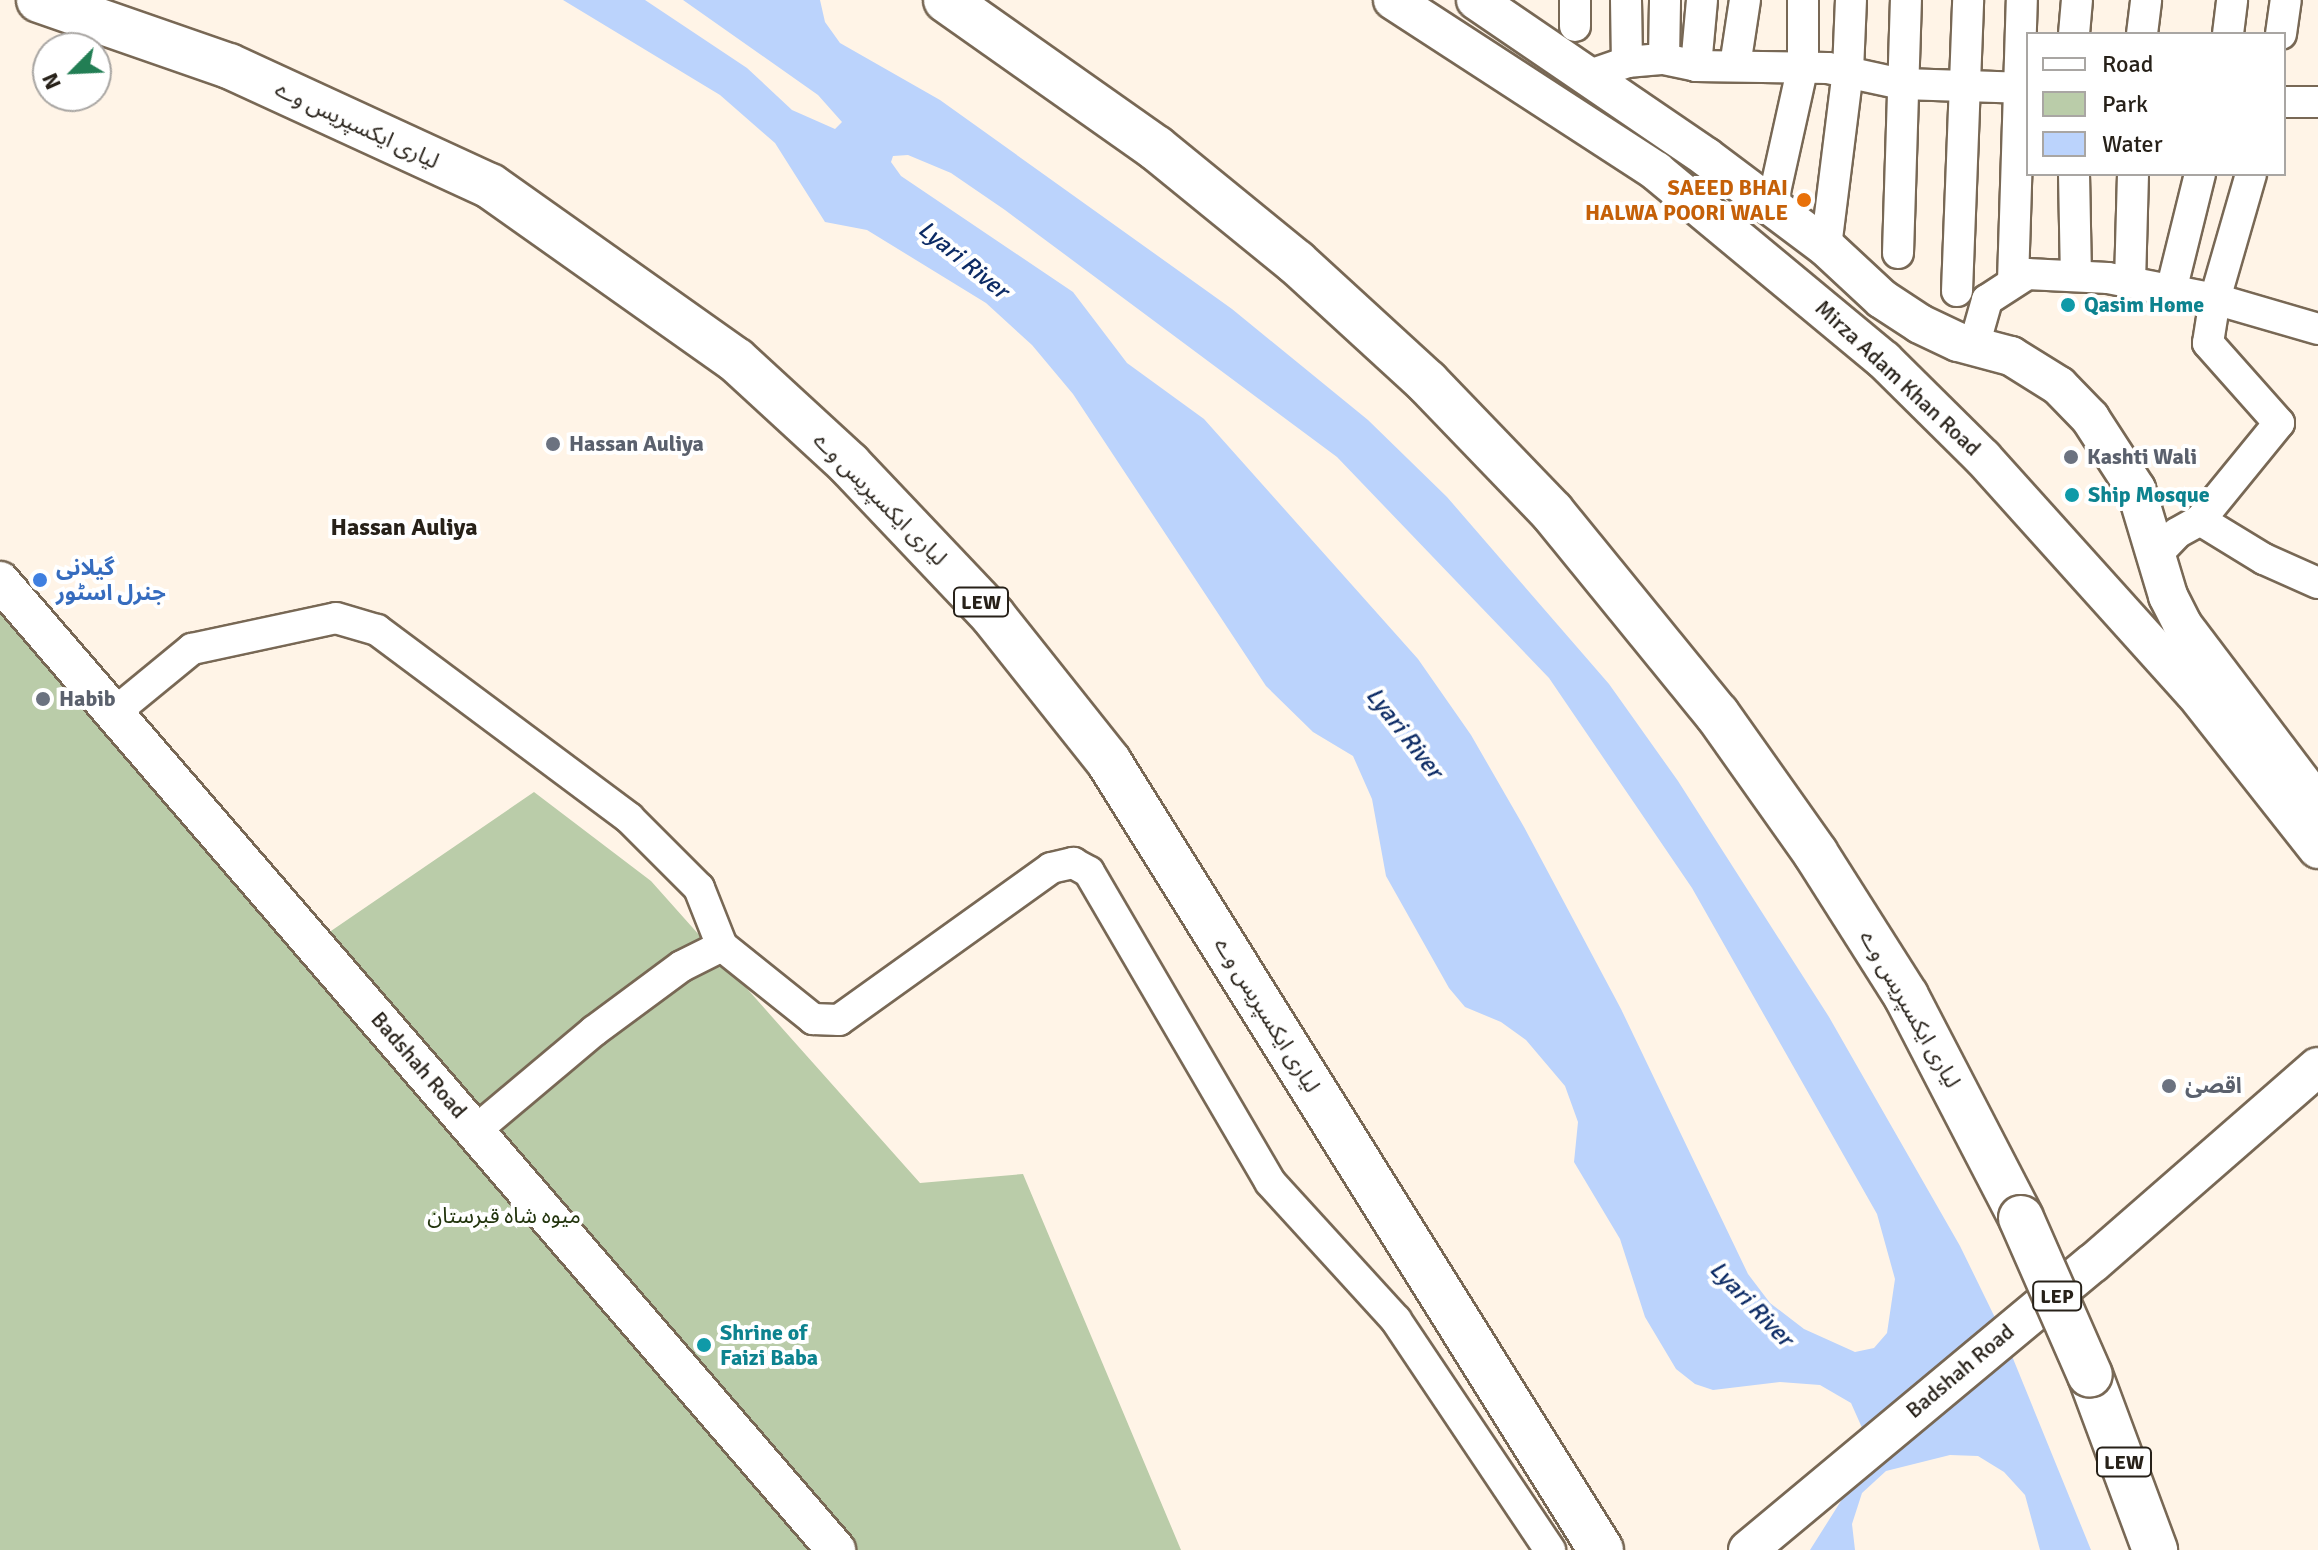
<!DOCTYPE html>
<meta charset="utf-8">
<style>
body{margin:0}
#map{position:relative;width:2318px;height:1550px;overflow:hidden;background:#fff4e7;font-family:Signika,"Noto Sans Arabic",sans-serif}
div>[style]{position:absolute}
.green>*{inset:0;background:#bacca9}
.water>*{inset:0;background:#bbd3fc}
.roads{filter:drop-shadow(2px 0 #786855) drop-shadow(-2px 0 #786855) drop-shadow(0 2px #786855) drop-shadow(0 -2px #786855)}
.minor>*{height:30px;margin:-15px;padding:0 15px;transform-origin:15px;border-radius:15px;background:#fff}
.major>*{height:38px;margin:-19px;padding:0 19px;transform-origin:19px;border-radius:19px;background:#fff}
.highway>*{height:44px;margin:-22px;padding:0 22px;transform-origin:22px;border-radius:22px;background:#fff}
.bridges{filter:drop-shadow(2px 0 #786855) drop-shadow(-2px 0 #786855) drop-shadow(0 2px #786855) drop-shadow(0 -2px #786855)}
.highway-bridge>*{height:44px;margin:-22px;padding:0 22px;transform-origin:22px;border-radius:22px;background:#fff}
.dots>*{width:22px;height:22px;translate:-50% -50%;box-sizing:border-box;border:4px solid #fff;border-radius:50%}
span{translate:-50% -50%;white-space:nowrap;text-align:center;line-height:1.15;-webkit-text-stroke:8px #fff;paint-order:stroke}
.shield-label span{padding:2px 6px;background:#fff;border:2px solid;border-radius:6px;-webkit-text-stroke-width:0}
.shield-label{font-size:20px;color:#272119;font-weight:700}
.street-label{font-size:22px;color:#272119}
.food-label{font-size:22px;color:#c56008;font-weight:700}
.right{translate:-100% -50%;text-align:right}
.culture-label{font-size:22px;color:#0d838f;font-weight:700}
.left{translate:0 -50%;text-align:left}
.worship-label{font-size:22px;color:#5b616d;font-weight:700}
.shop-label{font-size:22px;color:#366cbe;font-weight:700}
.park-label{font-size:22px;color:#22340d}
.water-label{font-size:24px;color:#0c2b65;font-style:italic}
.neighbourhood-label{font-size:24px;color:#272119;font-weight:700}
.legend{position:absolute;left:2026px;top:32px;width:260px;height:144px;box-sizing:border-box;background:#fff;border:2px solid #a9a6a3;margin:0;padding:10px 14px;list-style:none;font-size:24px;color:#272119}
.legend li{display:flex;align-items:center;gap:16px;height:40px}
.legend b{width:40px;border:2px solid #a9a6a3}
.north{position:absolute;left:32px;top:32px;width:80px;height:80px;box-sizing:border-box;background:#fff;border:2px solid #a9a6a3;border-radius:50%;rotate:246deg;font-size:22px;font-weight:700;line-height:32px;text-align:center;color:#272119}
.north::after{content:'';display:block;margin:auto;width:28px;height:36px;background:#227e54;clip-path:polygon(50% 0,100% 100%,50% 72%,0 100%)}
</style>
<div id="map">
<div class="green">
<i style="clip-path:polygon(0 584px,328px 933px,534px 792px,651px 881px,920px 1183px,1023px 1174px,1181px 1550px,0 1550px)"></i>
</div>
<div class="water">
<i style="clip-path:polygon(evenodd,563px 0,645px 0,747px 68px,792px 110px,835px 129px,842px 122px,818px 95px,683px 0,820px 0,825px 22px,840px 43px,940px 100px,1232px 309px,1368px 420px,1447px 497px,1609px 684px,1678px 781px,1829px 1017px,1960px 1246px,2003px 1334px,2091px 1550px,2040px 1550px,2025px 1495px,2004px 1472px,1978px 1456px,1950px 1455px,1886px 1471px,1862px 1493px,1852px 1524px,1855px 1550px,1810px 1550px,1858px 1474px,1867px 1439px,1851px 1403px,1820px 1385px,1780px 1382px,1713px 1390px,1695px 1384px,1676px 1369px,1645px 1317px,1620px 1239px,1574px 1162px,1578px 1122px,1565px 1086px,1526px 1040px,1501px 1022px,1465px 1007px,1449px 988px,1386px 876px,1372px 799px,1353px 756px,1313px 732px,1266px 686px,1073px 394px,1032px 345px,986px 303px,867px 230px,825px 222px,775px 143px,720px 95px,563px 0,908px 155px,951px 173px,1005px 210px,1337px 457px,1549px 678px,1692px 888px,1877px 1214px,1895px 1279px,1887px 1333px,1874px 1348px,1855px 1352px,1804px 1329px,1770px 1303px,1748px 1274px,1621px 1009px,1524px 827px,1471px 735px,1418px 659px,1204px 419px,1127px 363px,1073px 292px,901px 176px,891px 162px,893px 156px,908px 155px)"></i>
</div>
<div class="roads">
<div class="minor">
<i style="left:1575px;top:0;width:26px;rotate:90deg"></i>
<i style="left:1626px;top:0;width:62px;rotate:89.1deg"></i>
<i style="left:2074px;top:34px;width:34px;rotate:-85deg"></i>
<i style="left:2142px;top:34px;width:34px;rotate:-83deg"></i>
<i style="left:2228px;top:34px;width:34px;rotate:-83deg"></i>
<i style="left:2281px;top:34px;width:34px;rotate:-82deg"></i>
<i style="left:1664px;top:59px;width:59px;rotate:-89deg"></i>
<i style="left:1696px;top:66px;width:66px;rotate:-84.8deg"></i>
<i style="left:1735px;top:66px;width:67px;rotate:-81.4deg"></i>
<i style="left:1590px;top:75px;width:39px;rotate:-19deg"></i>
<i style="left:1627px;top:62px;width:37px;rotate:-5deg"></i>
<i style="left:1664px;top:59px;width:33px;rotate:12deg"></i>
<i style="left:1696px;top:66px;width:132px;rotate:0.9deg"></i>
<i style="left:1828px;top:68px;width:76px;rotate:12.2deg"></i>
<i style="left:1902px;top:84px;width:126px;rotate:1.8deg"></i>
<i style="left:2284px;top:102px;width:34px"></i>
<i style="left:2074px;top:174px;width:102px;rotate:88.9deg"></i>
<i style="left:1771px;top:210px;width:148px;rotate:-77.5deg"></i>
<i style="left:1803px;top:66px;width:66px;rotate:-90deg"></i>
<i style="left:1826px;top:247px;width:177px;rotate:-82.9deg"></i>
<i style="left:1848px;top:71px;width:71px;rotate:-87.6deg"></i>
<i style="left:1898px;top:253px;width:253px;rotate:-88.2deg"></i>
<i style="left:2013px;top:281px;width:281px;rotate:-88.2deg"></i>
<i style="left:2130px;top:282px;width:108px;rotate:-88.4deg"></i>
<i style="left:1957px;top:291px;width:291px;rotate:-87.8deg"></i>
<i style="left:2171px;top:291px;width:121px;rotate:-76.1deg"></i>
<i style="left:1974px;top:346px;width:48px;rotate:-74.2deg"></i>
<i style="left:1987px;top:300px;width:48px;rotate:-33deg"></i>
<i style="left:2027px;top:274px;width:81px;rotate:2.8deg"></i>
<i style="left:2108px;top:278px;width:109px;rotate:11.1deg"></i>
<i style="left:2215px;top:299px;width:107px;rotate:16.2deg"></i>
<i style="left:2200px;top:520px;width:75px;rotate:31.4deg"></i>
<i style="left:2264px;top:559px;width:59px;rotate:24deg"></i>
<i style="left:2157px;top:554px;width:29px;rotate:-46deg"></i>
<i style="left:2177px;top:533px;width:26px;rotate:-29deg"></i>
<i style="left:2200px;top:520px;width:125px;rotate:-50.8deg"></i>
<i style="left:2279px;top:423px;width:107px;rotate:-131.6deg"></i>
<i style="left:2208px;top:343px;width:45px;rotate:-81deg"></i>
<i style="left:2215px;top:299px;width:130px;rotate:-73.9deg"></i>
<i style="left:114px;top:713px;width:101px;rotate:-39.4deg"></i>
<i style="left:192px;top:649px;width:147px;rotate:-12.1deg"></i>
<i style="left:336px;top:618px;width:43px;rotate:16.3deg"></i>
<i style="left:377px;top:630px;width:314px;rotate:36.7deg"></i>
<i style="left:629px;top:818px;width:99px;rotate:45deg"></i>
<i style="left:699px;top:888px;width:62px;rotate:68.4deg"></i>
<i style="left:476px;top:1130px;width:154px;rotate:-40deg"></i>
<i style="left:594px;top:1031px;width:109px;rotate:-36.5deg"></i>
<i style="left:682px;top:966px;width:45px;rotate:-26.6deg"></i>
<i style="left:722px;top:946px;width:117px;rotate:38.7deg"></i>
<i style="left:813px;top:1019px;width:26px;rotate:2deg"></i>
<i style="left:839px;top:1020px;width:261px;rotate:-35.6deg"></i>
<i style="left:1051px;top:868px;width:23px;rotate:-13deg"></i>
<i style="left:1073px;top:863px;width:18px;rotate:29deg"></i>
<i style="left:1089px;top:872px;width:359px;rotate:59.7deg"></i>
<i style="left:1270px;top:1182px;width:187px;rotate:47.6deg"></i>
<i style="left:1396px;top:1320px;width:277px;rotate:56.2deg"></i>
</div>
<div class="major">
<i style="left:1393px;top:0;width:314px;rotate:33deg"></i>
<i style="left:1656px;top:171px;width:296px;rotate:39.7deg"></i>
<i style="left:1884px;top:360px;width:139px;rotate:44.7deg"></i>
<i style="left:1983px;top:458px;width:315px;rotate:48deg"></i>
<i style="left:2194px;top:692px;width:200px;rotate:51.7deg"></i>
<i style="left:1476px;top:0;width:278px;rotate:34.3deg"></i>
<i style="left:1706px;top:157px;width:150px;rotate:36.9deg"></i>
<i style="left:1826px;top:247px;width:76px;rotate:42.9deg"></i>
<i style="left:1882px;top:299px;width:45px;rotate:33.3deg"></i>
<i style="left:1920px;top:324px;width:42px;rotate:25.3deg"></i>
<i style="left:1958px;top:342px;width:55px;rotate:14.8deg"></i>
<i style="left:2011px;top:356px;width:57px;rotate:32deg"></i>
<i style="left:2059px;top:386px;width:45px;rotate:45.9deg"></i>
<i style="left:2090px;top:418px;width:85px;rotate:57.1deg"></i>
<i style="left:2136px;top:489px;width:112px;rotate:73.3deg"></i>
<i style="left:2168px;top:596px;width:31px;rotate:63deg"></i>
<i style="left:2182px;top:624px;width:226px;rotate:52.9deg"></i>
<i style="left:0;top:581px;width:1280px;rotate:49.21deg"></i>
<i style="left:1748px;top:1550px;width:449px;rotate:-39.8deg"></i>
<i style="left:2093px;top:1263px;width:298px;rotate:-41.1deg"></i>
</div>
<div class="highway">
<i style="left:39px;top:0;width:201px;rotate:19.2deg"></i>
<i style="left:229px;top:66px;width:287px;rotate:24.7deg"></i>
<i style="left:490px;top:186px;width:301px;rotate:35.3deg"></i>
<i style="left:736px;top:360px;width:154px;rotate:42.6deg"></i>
<i style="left:849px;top:464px;width:209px;rotate:46.5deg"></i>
<i style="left:993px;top:616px;width:186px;rotate:51.5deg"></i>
<i style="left:1109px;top:762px;width:929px;rotate:58.02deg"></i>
<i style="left:946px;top:0;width:257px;rotate:35.2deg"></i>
<i style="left:1156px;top:148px;width:181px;rotate:39.2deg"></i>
<i style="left:1296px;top:262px;width:178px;rotate:42.5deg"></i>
<i style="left:1427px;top:382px;width:180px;rotate:46.1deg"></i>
<i style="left:1552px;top:512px;width:261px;rotate:50.8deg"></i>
<i style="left:1717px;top:714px;width:171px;rotate:54.7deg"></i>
<i style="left:1816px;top:854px;width:168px;rotate:57.6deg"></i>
<i style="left:1906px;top:996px;width:250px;rotate:62.6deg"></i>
<i style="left:2090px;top:1375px;width:187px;rotate:69.6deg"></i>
</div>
</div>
<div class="bridges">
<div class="highway-bridge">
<i style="left:2021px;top:1218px;width:171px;rotate:66.3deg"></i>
</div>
</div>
<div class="dots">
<i style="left:1804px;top:200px;background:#e8710a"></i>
<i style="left:2068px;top:305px;background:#0f9aa8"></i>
<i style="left:553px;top:444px;background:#6b7280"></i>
<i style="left:2071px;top:457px;background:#6b7280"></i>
<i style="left:2072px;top:495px;background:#0f9aa8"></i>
<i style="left:40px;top:580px;background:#3f7fe0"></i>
<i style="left:43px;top:699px;background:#6b7280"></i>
<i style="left:2169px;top:1086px;background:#6b7280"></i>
<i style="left:704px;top:1345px;background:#0f9aa8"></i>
</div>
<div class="shield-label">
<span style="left:981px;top:602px">LEW</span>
<span style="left:2057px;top:1296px">LEP</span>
<span style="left:2124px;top:1462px">LEW</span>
</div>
<div class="street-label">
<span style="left:357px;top:125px;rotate:25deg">لیاری ایکسپریس وے</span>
<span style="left:1898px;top:378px;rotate:43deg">Mirza Adam Khan Road</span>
<span style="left:880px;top:499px;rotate:45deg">لیاری ایکسپریس وے</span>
<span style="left:1910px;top:1009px;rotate:60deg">لیاری ایکسپریس وے</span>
<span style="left:1267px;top:1015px;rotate:58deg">لیاری ایکسپریس وے</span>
<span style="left:419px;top:1065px;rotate:49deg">Badshah Road</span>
<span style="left:1960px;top:1371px;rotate:-40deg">Badshah Road</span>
</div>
<div class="food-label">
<span class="right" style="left:1788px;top:200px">SAEED BHAI<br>HALWA POORI WALE</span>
</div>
<div class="culture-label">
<span class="left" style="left:2084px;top:305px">Qasim Home</span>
<span class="left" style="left:2088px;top:495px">Ship Mosque</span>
<span class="left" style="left:720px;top:1345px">Shrine of<br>Faizi Baba</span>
</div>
<div class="worship-label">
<span class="left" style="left:569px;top:444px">Hassan Auliya</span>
<span class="left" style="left:2087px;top:457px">Kashti Wali</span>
<span class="left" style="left:59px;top:699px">Habib</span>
<span class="left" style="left:2185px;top:1086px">اقصیٰ</span>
</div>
<div class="shop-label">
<span class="left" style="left:56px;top:580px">گیلانی<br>جنرل اسٹور</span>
</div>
<div class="park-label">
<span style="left:504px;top:1216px">میوہ شاہ قبرستان</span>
</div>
<div class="water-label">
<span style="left:963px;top:260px;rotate:39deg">Lyari River</span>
<span style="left:1404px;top:733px;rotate:52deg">Lyari River</span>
<span style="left:1751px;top:1304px;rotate:46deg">Lyari River</span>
</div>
<div class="neighbourhood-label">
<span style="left:404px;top:528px">Hassan Auliya</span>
</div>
<ul class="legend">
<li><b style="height:10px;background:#fff"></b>Road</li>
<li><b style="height:22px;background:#bacca9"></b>Park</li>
<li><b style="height:22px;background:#bbd3fc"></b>Water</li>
</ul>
<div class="north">N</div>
</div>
